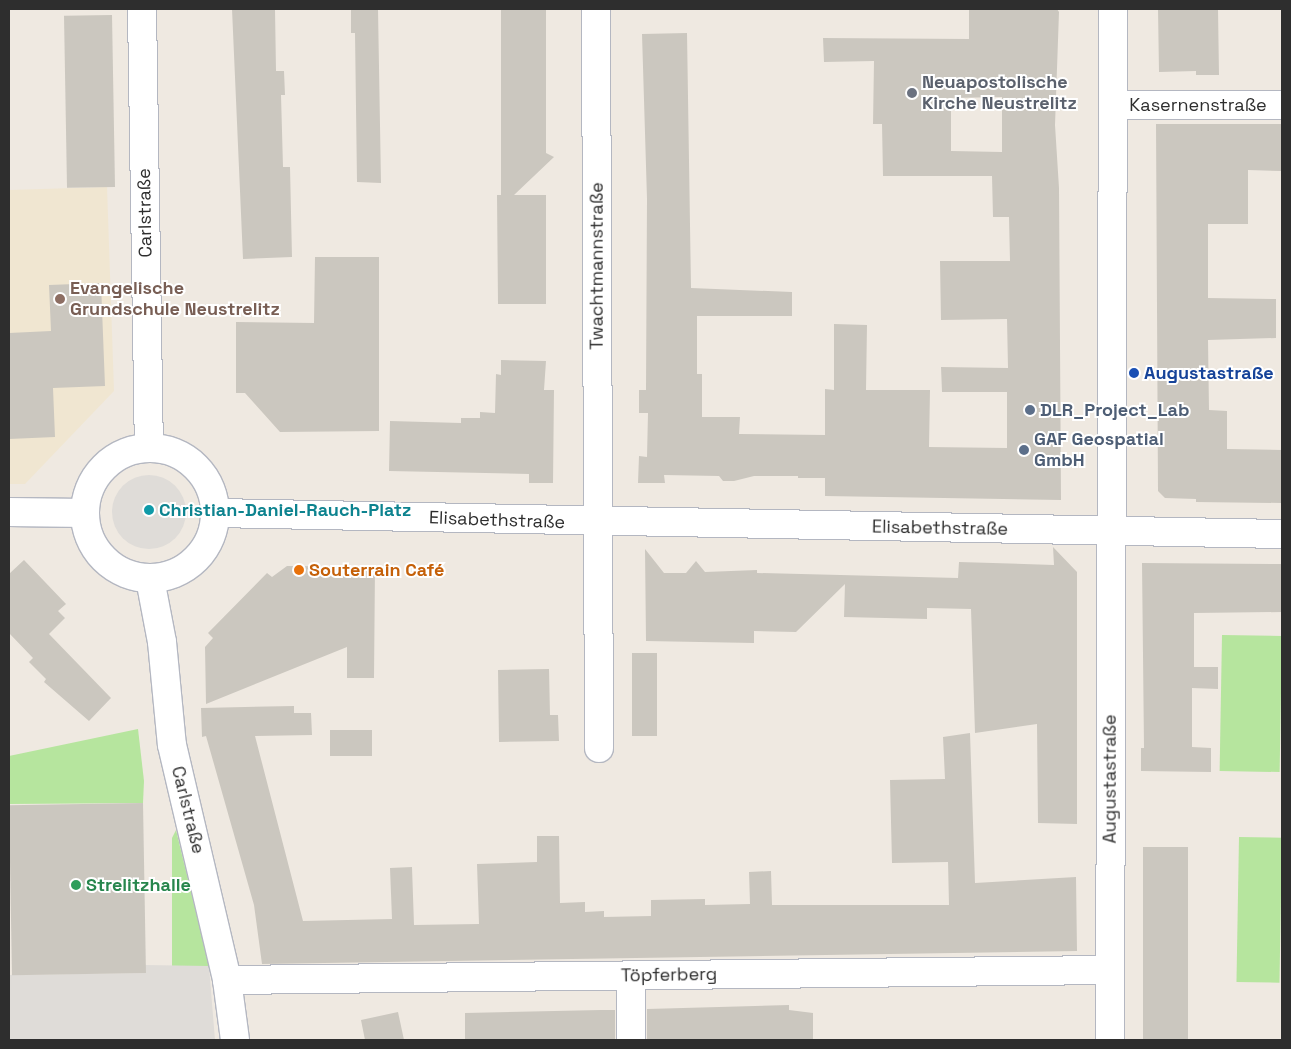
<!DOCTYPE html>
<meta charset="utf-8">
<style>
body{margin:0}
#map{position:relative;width:1291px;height:1049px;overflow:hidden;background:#efe9e1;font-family:"Space Grotesk",sans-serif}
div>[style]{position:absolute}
.education>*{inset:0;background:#f0e6d1}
.green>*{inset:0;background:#b6e59e;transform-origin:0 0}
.plaza>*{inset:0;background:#dfdcd8}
.round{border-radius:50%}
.building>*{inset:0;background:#cbc7bf;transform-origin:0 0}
.roads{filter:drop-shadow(1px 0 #b4b7c1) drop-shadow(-1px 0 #b4b7c1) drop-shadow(0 1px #b4b7c1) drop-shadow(0 -1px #b4b7c1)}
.street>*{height:28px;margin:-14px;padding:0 14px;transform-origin:14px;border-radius:14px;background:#fff}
.street>.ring{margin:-14px;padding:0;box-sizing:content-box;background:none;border:28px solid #fff;border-radius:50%}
.dots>*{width:14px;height:14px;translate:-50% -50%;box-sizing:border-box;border:2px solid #fff;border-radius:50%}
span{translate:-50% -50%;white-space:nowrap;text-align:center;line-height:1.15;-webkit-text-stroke:4px #fff;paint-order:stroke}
.worship-label{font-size:18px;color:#5b616d;font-weight:700}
.left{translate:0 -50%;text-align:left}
.street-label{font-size:18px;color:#2e2e2e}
.education-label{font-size:18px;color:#785e54;font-weight:700}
.transit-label{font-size:18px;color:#164399;font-weight:700}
.service-label{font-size:18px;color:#4e5e75;font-weight:700}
.culture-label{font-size:18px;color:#0d838f;font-weight:700}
.food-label{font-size:18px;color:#c56008;font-weight:700}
.leisure-label{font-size:18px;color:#27864d;font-weight:700}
.frame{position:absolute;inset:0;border:10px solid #2e2e2e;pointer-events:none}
</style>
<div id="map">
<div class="education">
<i style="clip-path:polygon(107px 187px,114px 391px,25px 484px,9px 484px,9px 190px)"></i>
</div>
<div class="green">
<i style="left:1222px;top:635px;width:60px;height:136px;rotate:1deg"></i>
<i style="clip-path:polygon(138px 729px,144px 781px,143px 803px,9px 804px,9px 756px)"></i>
<i style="clip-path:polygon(176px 830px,209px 966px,172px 966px,172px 838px)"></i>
<i style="left:1239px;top:837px;width:43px;height:145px;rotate:1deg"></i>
</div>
<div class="plaza">
<i class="round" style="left:112px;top:475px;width:74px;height:74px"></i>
<i style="clip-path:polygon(145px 965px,209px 966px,215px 1040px,9px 1040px,9px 975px,145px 973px)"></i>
</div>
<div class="building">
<i style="clip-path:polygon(232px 9px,275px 9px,276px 71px,284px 71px,285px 95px,281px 95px,283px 167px,290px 167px,292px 257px,243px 259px)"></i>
<i style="clip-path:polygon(351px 9px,378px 9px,381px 183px,357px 182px,355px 33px,351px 33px)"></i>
<i style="clip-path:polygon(501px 9px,546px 9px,546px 153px,554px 157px,514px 195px,546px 195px,546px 304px,498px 304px,497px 195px,501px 195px)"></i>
<i style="clip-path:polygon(evenodd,969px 9px,1057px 9px,1059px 12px,1055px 125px,1059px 188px,1061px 500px,825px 496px,825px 478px,798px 478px,798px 476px,754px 476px,734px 481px,723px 481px,719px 476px,664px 475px,665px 483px,638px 483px,639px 456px,647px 457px,648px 413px,639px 413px,639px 390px,646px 390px,647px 199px,642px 34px,687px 33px,691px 288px,792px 292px,792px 316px,697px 316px,697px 374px,702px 374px,702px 417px,740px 417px,739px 434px,825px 435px,825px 389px,834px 390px,834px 324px,867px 325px,866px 390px,930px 390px,929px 447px,1007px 448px,1007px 392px,942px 392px,941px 367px,1008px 368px,1007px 319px,941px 320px,940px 261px,1010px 261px,1009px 217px,993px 217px,992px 176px,883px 176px,882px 124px,873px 124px,874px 61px,824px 62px,823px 38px,969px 39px,969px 9px,1002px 97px,1002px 152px,951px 151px,951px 98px,1002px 97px)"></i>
<i style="clip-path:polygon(1158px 9px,1218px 9px,1219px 75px,1196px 75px,1196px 71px,1159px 72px)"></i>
<i style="left:112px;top:15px;width:172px;height:48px;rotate:89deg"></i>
<i style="clip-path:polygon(1156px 124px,1282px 124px,1282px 171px,1248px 170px,1248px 224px,1208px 224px,1208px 298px,1276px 299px,1276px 338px,1208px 340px,1209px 410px,1227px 411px,1227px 449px,1282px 450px,1282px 503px,1196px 502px,1196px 499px,1165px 498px,1158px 491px)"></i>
<i style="clip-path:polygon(315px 257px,379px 257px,379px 431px,280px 432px,245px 393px,236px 393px,236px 322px,314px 323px)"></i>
<i style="clip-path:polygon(101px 283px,105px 386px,53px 388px,55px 437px,9px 439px,9px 333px,51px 331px,49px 285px)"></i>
<i style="clip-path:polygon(501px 360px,546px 361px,544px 390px,554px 390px,553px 483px,529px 483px,529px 474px,389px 471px,390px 421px,461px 423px,461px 418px,480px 418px,480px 412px,495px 413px,496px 374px,501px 375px)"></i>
<i style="clip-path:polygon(1053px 547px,1077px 572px,1077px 824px,1038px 823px,1037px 724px,975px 733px,971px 609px,927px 608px,927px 619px,844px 617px,845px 584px,796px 632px,754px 631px,754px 643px,646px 641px,645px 549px,664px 573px,686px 573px,696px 561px,705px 572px,757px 570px,757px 573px,958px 578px,959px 562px,1054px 565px)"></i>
<i style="clip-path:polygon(24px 560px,66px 604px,58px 611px,65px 618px,49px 634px,111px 698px,89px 721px,44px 682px,46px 679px,29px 662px,33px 658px,9px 633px,9px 574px)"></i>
<i style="clip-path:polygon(1142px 563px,1282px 564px,1282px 612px,1194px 613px,1194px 667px,1218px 667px,1218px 689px,1192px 688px,1192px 747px,1211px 748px,1211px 772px,1141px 771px,1141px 748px,1144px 748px)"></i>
<i style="clip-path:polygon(287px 566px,375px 567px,374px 678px,347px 678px,347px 647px,206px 704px,205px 647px,213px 638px,208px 633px,267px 573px,272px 577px)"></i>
<i style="left:632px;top:653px;width:25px;height:83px"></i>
<i style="clip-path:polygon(549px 669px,550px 715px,558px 715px,559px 741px,499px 742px,498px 670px)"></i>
<i style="clip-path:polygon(294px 706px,294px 713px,311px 713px,312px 735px,255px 736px,303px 921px,392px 919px,390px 868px,412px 867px,414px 925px,479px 924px,477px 864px,537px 862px,537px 836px,559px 836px,560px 903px,585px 902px,585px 912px,604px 911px,604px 917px,651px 916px,651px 900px,705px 899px,705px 905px,750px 904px,749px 872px,771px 871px,772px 905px,949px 905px,948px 862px,892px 863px,890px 780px,945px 779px,943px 737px,970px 733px,975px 883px,1076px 877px,1077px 951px,262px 964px,254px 905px,206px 736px,202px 737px,201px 708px)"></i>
<i style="left:330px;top:730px;width:42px;height:26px"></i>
<i style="left:143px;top:803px;width:170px;height:134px;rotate:89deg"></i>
<i style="left:1143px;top:847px;width:45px;height:193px"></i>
<i style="clip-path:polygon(789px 1005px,789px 1010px,813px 1013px,813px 1040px,647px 1040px,647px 1009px)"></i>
<i style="clip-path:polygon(601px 1010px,615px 1010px,615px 1040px,465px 1040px,465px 1013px)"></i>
<i style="clip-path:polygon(398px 1012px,404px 1040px,365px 1040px,361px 1020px)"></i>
</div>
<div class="roads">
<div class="street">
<i style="left:142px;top:9px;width:438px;rotate:89.1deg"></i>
<i style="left:596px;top:9px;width:739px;rotate:89.77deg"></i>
<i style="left:1113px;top:105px;width:169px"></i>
<i class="ring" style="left:85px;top:448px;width:102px;height:102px"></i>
<i style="left:9px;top:512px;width:76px;rotate:0.8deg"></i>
<i style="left:216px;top:513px;width:1066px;rotate:1.13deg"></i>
<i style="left:150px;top:579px;width:64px;rotate:79.2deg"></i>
<i style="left:162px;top:642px;width:103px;rotate:84.5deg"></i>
<i style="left:172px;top:745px;width:241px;rotate:76.8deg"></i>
<i style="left:227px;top:980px;width:61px;rotate:82.4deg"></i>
<i style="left:631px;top:975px;width:65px;rotate:90deg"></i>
<i style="left:227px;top:980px;width:883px;rotate:-0.65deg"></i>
<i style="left:1110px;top:1040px;width:1031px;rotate:-89.83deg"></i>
</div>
</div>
<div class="dots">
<i style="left:912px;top:93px;background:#6b7280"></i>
<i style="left:60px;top:299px;background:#8d6e63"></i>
<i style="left:1134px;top:373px;background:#1a4fb4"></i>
<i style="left:1030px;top:410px;background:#5c6f8a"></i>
<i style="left:1024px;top:450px;background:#5c6f8a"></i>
<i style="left:149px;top:510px;background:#0f9aa8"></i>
<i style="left:299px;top:570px;background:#e8710a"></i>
<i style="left:76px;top:885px;background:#2e9e5b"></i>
</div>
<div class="worship-label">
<span class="left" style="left:922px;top:93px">Neuapostolische<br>Kirche Neustrelitz</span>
</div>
<div class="street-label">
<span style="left:1198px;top:105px">Kasernenstraße</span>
<span style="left:145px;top:213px;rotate:-91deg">Carlstraße</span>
<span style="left:597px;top:266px;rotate:-90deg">Twachtmannstraße</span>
<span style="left:497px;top:520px;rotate:2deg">Elisabethstraße</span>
<span style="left:940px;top:528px;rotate:1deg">Elisabethstraße</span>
<span style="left:1110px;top:779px;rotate:-90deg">Augustastraße</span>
<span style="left:188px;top:810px;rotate:76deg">Carlstraße</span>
<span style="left:669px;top:975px;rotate:-1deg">Töpferberg</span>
</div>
<div class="education-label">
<span class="left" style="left:70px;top:299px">Evangelische<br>Grundschule Neustrelitz</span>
</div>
<div class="transit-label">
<span class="left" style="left:1144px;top:373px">Augustastraße</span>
</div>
<div class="service-label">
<span class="left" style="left:1040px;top:410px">DLR_Project_Lab</span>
<span class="left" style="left:1034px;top:450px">GAF Geospatial<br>GmbH</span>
</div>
<div class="culture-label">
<span class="left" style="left:159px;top:510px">Christian-Daniel-Rauch-Platz</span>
</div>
<div class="food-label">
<span class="left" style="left:309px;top:570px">Souterrain Café</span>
</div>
<div class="leisure-label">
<span class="left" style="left:86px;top:885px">Strelitzhalle</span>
</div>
<div class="frame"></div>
</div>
